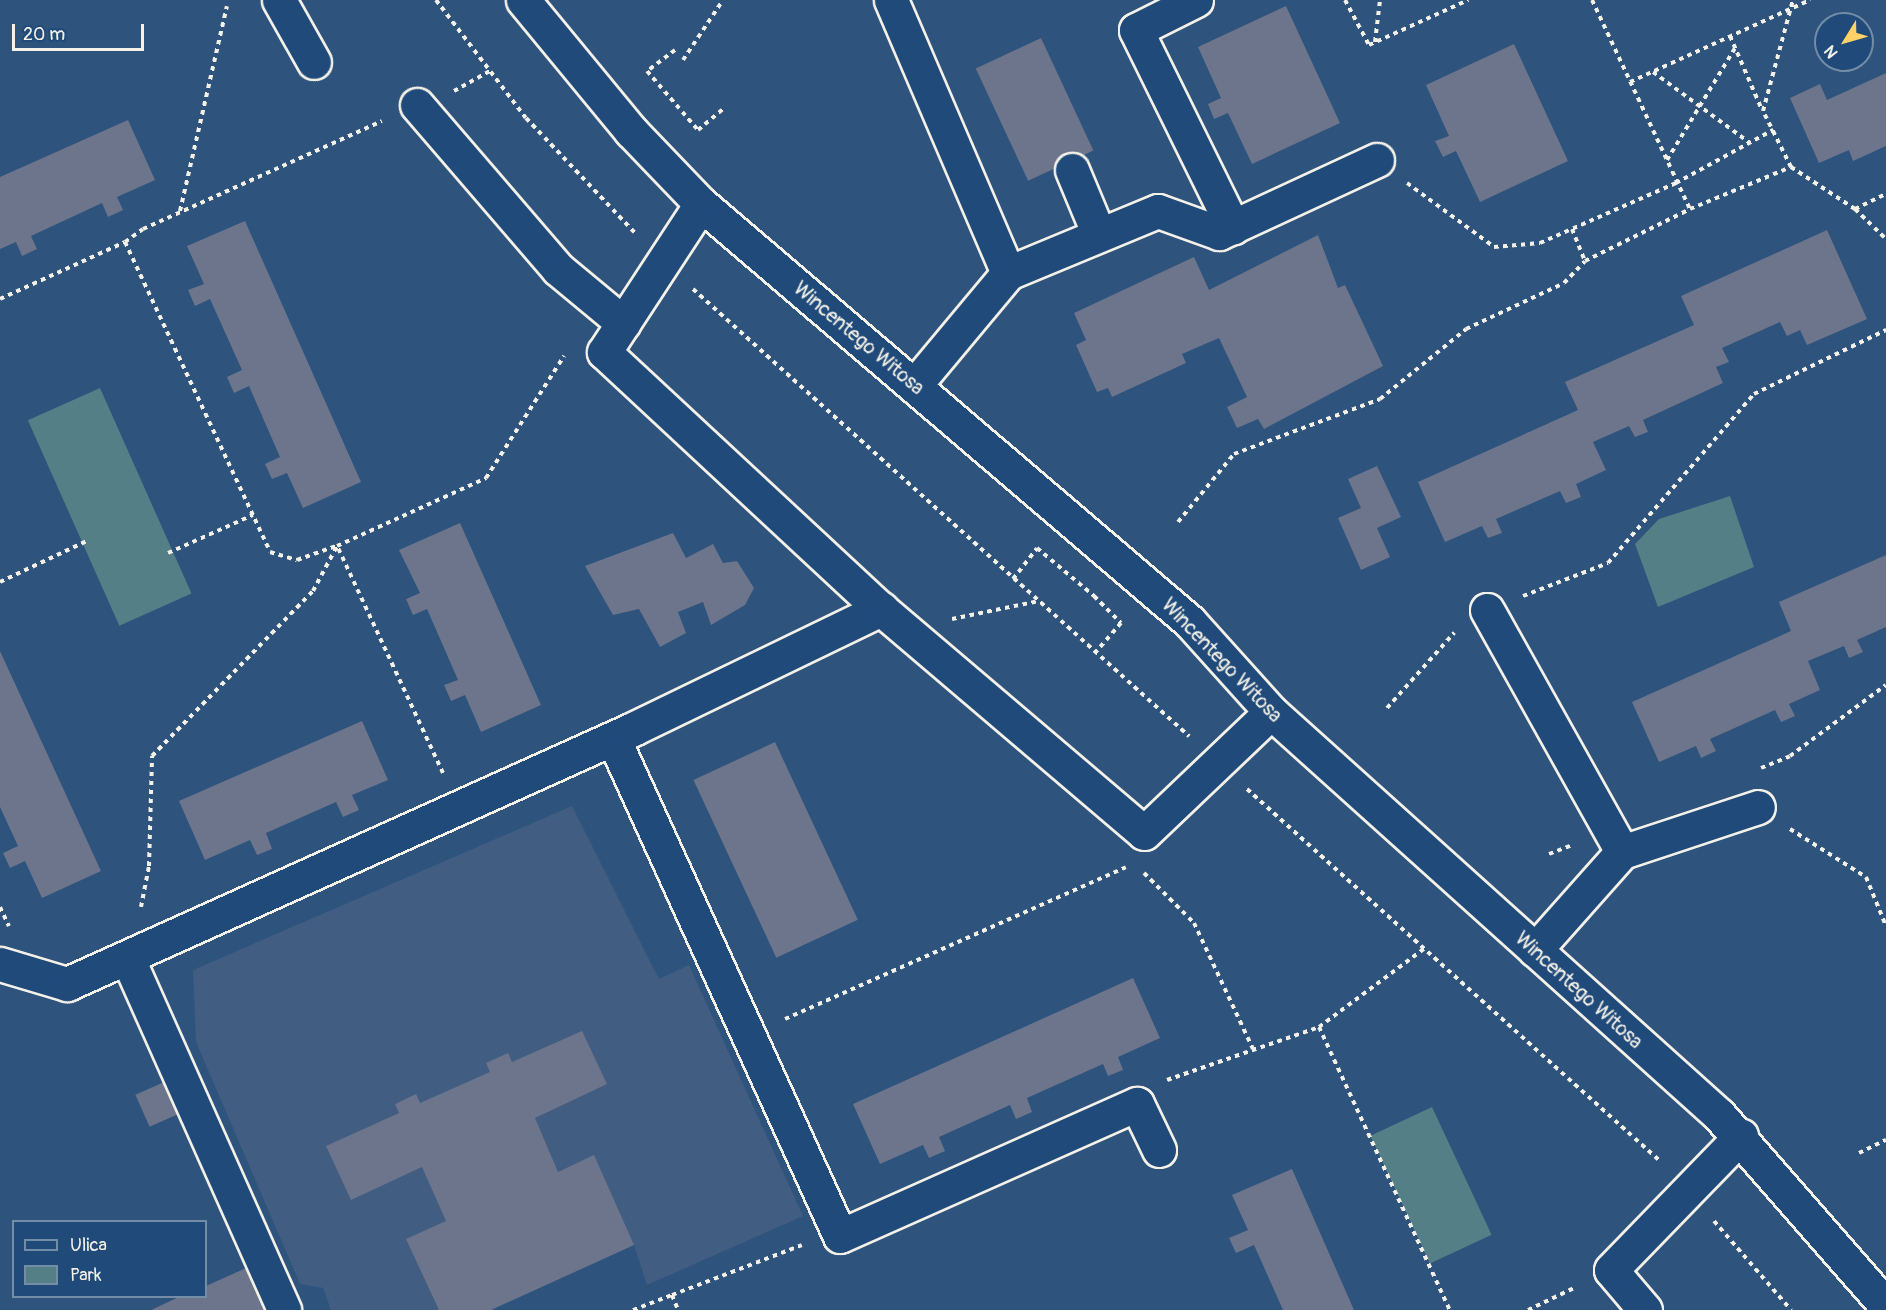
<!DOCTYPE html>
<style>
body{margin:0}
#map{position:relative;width:1886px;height:1310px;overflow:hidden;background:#2e537d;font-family:Pangolin,sans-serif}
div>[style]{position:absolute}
.built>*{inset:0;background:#415d81}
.green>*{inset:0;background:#547f87;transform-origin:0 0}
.building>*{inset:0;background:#6c758b;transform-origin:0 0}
.path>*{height:4px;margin-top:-2px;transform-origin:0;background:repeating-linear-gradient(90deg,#f4f1e8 0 4.5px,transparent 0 9px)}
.roads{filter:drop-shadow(2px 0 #f4f1e8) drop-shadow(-2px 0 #f4f1e8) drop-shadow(0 2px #f4f1e8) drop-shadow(0 -2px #f4f1e8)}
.minor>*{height:33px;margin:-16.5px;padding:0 16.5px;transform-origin:16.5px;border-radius:16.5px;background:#1f4a7a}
span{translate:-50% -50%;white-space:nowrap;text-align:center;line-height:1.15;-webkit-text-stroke:5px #1f4a7a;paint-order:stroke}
.street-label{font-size:20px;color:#f4f1e8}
.legend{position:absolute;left:12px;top:1220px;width:195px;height:78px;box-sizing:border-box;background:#1f4a7a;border:2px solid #748da6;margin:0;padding:8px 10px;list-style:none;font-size:18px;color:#f4f1e8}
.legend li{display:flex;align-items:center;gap:12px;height:30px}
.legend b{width:30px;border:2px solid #748da6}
.north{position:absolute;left:1814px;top:12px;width:60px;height:60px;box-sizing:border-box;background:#1f4a7a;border:2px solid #748da6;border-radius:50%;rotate:233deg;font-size:16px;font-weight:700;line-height:24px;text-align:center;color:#f4f1e8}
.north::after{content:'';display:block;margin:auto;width:21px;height:27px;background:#ffd166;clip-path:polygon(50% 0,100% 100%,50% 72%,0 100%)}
.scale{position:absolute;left:12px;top:24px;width:132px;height:27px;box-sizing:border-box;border:3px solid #f4f1e8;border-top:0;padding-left:8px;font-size:18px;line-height:21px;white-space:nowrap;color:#f4f1e8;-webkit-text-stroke:4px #1f4a7a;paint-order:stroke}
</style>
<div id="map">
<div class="built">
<i style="clip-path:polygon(572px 806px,659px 979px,689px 965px,803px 1216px,647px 1285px,634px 1245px,491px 1310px,331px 1310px,323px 1288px,300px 1284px,196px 1042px,193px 970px)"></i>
</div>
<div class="green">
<i style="left:100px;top:388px;width:225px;height:79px;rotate:66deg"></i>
<i style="clip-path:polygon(1730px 496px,1754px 567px,1658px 607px,1635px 544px,1659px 519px)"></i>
<i style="left:1432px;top:1107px;width:141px;height:68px;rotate:65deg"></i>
</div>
<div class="building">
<i style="clip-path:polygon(1286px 6px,1340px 123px,1252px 164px,1228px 113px,1214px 119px,1208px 104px,1221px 98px,1198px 47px)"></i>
<i style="left:1041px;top:38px;width:124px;height:72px;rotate:65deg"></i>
<i style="clip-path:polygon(1514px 44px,1568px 161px,1480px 202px,1456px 151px,1443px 157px,1435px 141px,1449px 136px,1426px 85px)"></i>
<i style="clip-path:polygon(1886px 73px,1886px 146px,1853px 161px,1849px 150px,1819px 163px,1790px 98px,1820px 84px,1827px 100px)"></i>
<i style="clip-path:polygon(128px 120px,155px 180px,117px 197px,123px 210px,108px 217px,102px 203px,31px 236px,37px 249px,22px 256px,16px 242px,0 249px,0 177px)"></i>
<i style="clip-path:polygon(245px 221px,361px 482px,303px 508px,287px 473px,272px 479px,265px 464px,280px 457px,249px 386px,234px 393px,227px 377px,242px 370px,210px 299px,195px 306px,188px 290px,204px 284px,187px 246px)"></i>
<i style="clip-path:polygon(1827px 230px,1867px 319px,1807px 345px,1800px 330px,1787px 336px,1780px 322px,1722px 348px,1729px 362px,1716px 367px,1723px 383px,1643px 420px,1648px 432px,1635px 437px,1629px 426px,1593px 442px,1606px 470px,1576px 484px,1581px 497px,1566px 503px,1560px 491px,1496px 519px,1502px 533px,1488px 538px,1482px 526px,1445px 542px,1418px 482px,1578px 410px,1565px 382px,1694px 325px,1681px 296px)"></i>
<i style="clip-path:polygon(1318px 235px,1338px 288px,1345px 285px,1383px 366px,1264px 429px,1258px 419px,1237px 428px,1227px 407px,1247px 397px,1219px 338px,1182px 354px,1186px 363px,1112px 397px,1108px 388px,1097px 392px,1076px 345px,1086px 340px,1074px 313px,1194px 257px,1209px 290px)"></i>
<i style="clip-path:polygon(1377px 466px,1401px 517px,1377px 528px,1390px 557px,1361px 570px,1338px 518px,1361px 508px,1348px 479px)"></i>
<i style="clip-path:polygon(460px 523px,541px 705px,481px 732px,465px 695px,451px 701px,444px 685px,458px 680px,427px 609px,413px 615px,406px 599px,420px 593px,399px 550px)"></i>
<i style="clip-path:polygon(673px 533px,686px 558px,713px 544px,723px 563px,737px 561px,754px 588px,745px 605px,711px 625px,703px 602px,678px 612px,686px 633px,660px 647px,639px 609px,613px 615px,585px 566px)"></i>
<i style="clip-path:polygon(1886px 555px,1886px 627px,1857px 640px,1863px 652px,1849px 658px,1844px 646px,1808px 661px,1820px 690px,1789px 704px,1795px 716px,1781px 722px,1775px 710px,1710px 739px,1716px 751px,1701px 758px,1696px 746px,1659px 762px,1632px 702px,1791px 631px,1779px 602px)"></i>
<i style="clip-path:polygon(0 651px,101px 871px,42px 898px,25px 861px,10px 868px,3px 853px,18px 846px,0 807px)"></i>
<i style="clip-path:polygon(362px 721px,388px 780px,352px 795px,359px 810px,343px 817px,336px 802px,266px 833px,272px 849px,257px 855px,250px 840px,205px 860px,179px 801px)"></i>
<i style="left:775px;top:742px;width:196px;height:90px;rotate:65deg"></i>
<i style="clip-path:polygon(1133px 978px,1160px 1038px,1118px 1057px,1123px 1070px,1108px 1076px,1103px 1064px,1027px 1098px,1032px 1112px,1016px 1119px,1010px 1105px,939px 1137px,945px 1151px,929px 1158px,923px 1145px,880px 1164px,853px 1104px)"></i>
<i style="clip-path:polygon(582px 1031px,607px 1084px,535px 1118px,558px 1172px,594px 1155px,634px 1245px,491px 1310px,439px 1310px,406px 1239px,446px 1221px,422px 1167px,351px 1200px,326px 1146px,399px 1113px,395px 1104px,416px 1094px,420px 1103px,490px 1072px,486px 1063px,508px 1053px,512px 1062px)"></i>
<i style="left:171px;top:1079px;width:35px;height:39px;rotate:66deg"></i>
<i style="clip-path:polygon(1292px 1169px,1354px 1310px,1283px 1310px,1254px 1245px,1236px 1253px,1229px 1238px,1248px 1230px,1232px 1195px)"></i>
<i style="clip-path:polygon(246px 1268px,265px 1310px,151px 1310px,181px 1296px,206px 1296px,206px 1286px)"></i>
</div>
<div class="path">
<i style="left:436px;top:0;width:148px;rotate:52.7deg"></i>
<i style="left:526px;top:118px;width:160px;rotate:46.5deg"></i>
<i style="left:1345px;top:0;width:51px;rotate:61.9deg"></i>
<i style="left:1369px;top:45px;width:109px;rotate:-24.4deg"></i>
<i style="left:1592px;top:0;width:231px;rotate:64.9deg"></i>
<i style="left:1730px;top:36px;width:81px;rotate:66.6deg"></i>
<i style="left:1375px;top:42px;width:42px;rotate:-83.2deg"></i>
<i style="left:675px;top:50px;width:35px;rotate:143deg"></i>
<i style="left:647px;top:71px;width:78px;rotate:49.2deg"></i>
<i style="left:698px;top:130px;width:35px;rotate:-40deg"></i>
<i style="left:683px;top:60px;width:72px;rotate:-56.3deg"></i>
<i style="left:1653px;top:72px;width:120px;rotate:36.2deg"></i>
<i style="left:1630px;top:82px;width:198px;rotate:-24.5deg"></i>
<i style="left:454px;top:91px;width:41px;rotate:-29.1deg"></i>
<i style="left:1667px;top:160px;width:131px;rotate:-58.7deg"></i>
<i style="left:1791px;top:167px;width:63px;rotate:-116.6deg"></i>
<i style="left:1763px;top:111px;width:115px;rotate:-74.9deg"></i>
<i style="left:1407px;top:183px;width:108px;rotate:36.3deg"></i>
<i style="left:1494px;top:247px;width:46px;rotate:-5deg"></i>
<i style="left:1540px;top:243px;width:149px;rotate:-23.8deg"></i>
<i style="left:1676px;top:183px;width:111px;rotate:-28.7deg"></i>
<i style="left:1855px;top:209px;width:43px;rotate:44.1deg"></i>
<i style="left:180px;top:211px;width:210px;rotate:-77.1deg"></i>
<i style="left:1572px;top:229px;width:35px;rotate:68deg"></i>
<i style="left:125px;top:242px;width:22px;rotate:-36deg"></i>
<i style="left:143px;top:229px;width:262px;rotate:-24.3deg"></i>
<i style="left:693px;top:289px;width:668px;rotate:42.03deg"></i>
<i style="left:0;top:299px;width:137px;rotate:-24.5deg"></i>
<i style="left:125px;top:242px;width:342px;rotate:64.9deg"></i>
<i style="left:270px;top:552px;width:28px;rotate:17deg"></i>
<i style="left:297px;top:560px;width:41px;rotate:-19.7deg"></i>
<i style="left:1178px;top:522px;width:88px;rotate:-50.5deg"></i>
<i style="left:1234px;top:454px;width:156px;rotate:-20.6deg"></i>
<i style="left:1380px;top:399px;width:111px;rotate:-39.1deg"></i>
<i style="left:1466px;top:329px;width:108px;rotate:-25.1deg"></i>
<i style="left:1564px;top:283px;width:30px;rotate:-46deg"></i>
<i style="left:1585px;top:261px;width:117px;rotate:-26.3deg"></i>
<i style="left:1690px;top:209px;width:109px;rotate:-22.6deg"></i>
<i style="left:1791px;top:167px;width:77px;rotate:33.3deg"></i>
<i style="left:1855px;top:209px;width:34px;rotate:-26deg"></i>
<i style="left:168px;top:553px;width:93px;rotate:-24.1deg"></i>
<i style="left:1013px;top:579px;width:39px;rotate:-52deg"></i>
<i style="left:1037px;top:548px;width:75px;rotate:40.1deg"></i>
<i style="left:1094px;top:596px;width:38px;rotate:45deg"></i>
<i style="left:1121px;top:623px;width:37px;rotate:131deg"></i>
<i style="left:0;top:582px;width:98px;rotate:-25.3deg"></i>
<i style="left:1523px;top:596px;width:91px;rotate:-21.2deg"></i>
<i style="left:1608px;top:563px;width:223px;rotate:-49.2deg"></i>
<i style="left:1754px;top:394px;width:147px;rotate:-25.9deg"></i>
<i style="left:952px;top:619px;width:89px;rotate:-11.7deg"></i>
<i style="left:1387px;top:708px;width:101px;rotate:-48.2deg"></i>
<i style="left:1761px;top:768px;width:31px;rotate:-22deg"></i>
<i style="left:1790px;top:756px;width:119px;rotate:-36.5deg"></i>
<i style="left:443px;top:773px;width:251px;rotate:-115deg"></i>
<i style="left:337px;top:546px;width:164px;rotate:-24.5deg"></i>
<i style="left:486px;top:478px;width:145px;rotate:-57.4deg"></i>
<i style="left:1247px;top:789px;width:557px;rotate:42.02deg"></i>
<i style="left:1790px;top:829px;width:90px;rotate:32.3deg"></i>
<i style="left:1866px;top:877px;width:53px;rotate:67.8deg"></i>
<i style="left:1549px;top:854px;width:26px;rotate:-21deg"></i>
<i style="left:1144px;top:873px;width:71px;rotate:45deg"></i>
<i style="left:1194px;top:923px;width:139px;rotate:64.9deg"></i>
<i style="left:0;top:907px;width:21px;rotate:65deg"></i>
<i style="left:141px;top:907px;width:42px;rotate:-79deg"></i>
<i style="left:149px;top:866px;width:110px;rotate:-88.4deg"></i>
<i style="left:152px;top:756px;width:231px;rotate:-45.7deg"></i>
<i style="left:313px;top:591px;width:51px;rotate:-61.9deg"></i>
<i style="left:785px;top:1019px;width:373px;rotate:-24deg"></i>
<i style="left:1319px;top:1027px;width:312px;rotate:65.2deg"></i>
<i style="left:1167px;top:1080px;width:161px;rotate:-19.2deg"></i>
<i style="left:1319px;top:1027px;width:132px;rotate:-36.7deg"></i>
<i style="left:1859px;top:1153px;width:30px;rotate:-26deg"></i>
<i style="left:1714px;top:1221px;width:118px;rotate:49.1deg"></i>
<i style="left:672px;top:1295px;width:139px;rotate:-21deg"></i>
<i style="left:633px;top:1310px;width:42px;rotate:-21deg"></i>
<i style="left:672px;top:1295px;width:16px;rotate:68deg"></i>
<i style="left:1528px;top:1310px;width:53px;rotate:-25.6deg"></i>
</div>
<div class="roads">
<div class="minor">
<i style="left:279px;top:0;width:71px;rotate:60.6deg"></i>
<i style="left:523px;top:0;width:170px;rotate:50.5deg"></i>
<i style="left:631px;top:131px;width:101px;rotate:46.2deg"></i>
<i style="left:701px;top:204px;width:643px;rotate:40.52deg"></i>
<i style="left:1190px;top:622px;width:121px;rotate:48deg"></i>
<i style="left:1271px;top:712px;width:603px;rotate:41.97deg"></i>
<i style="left:1719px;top:1115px;width:254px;rotate:48.8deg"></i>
<i style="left:891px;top:0;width:297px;rotate:66.8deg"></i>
<i style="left:1196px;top:0;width:67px;rotate:153.4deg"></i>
<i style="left:1136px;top:30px;width:220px;rotate:63.8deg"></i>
<i style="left:417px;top:105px;width:216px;rotate:49.3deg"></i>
<i style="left:558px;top:269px;width:85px;rotate:39.7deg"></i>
<i style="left:1072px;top:170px;width:70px;rotate:67.4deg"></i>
<i style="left:701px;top:204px;width:177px;rotate:123.2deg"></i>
<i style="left:604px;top:352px;width:378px;rotate:42.9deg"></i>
<i style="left:914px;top:386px;width:147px;rotate:-50.2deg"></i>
<i style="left:1008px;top:273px;width:162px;rotate:-22.5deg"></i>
<i style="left:1158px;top:211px;width:65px;rotate:19.8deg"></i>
<i style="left:1219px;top:233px;width:174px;rotate:-24.8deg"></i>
<i style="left:1487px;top:610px;width:277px;rotate:60.8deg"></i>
<i style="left:613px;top:738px;width:547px;rotate:65.5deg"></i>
<i style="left:840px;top:1236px;width:325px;rotate:-24deg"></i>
<i style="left:1137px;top:1104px;width:51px;rotate:64.4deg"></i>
<i style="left:1535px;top:950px;width:131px;rotate:-48.4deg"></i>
<i style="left:1622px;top:852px;width:143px;rotate:-18.3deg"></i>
<i style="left:128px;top:959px;width:384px;rotate:66deg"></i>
<i style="left:0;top:964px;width:70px;rotate:16.6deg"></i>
<i style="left:67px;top:984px;width:621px;rotate:-24.25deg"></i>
<i style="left:633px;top:729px;width:276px;rotate:-25.8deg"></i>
<i style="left:881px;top:609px;width:345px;rotate:40.4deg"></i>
<i style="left:1144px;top:833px;width:175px;rotate:-43.6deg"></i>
<i style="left:1645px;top:1310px;width:52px;rotate:-130.4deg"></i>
<i style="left:1611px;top:1270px;width:187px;rotate:-45.9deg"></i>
</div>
</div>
<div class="street-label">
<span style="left:859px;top:338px;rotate:40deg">Wincentego Witosa</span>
<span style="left:1222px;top:660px;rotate:46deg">Wincentego Witosa</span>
<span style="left:1579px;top:990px;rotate:42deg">Wincentego Witosa</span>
</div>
<ul class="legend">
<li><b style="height:8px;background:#1f4a7a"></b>Ulica</li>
<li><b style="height:16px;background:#547f87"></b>Park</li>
</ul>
<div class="north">N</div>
<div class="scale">20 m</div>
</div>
